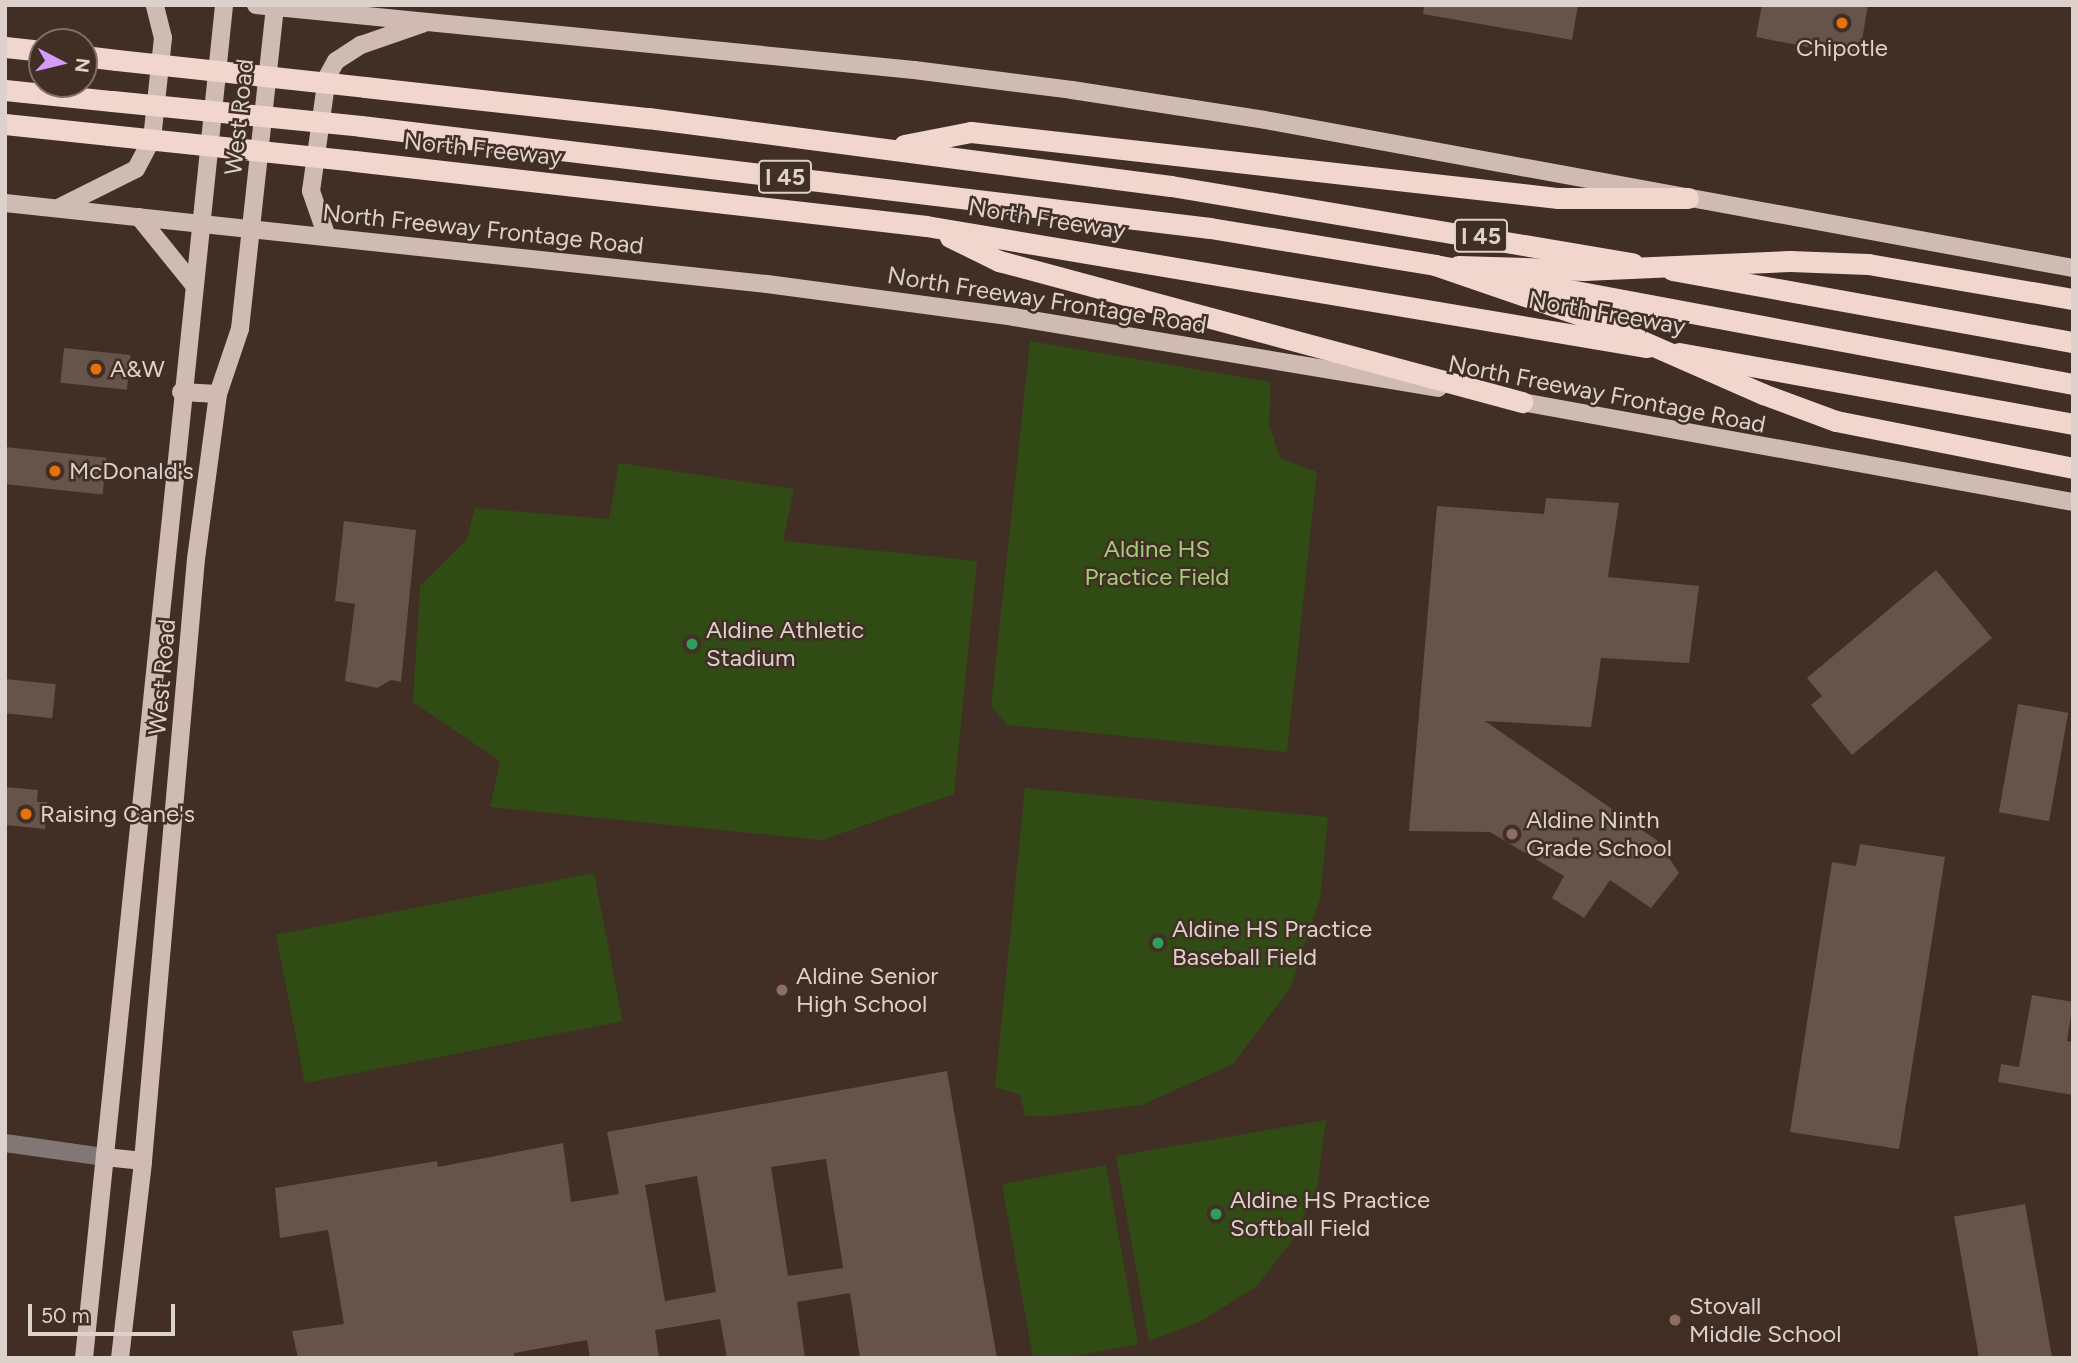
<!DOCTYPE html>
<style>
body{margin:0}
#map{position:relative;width:2078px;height:1363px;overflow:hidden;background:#412e25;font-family:Figtree,sans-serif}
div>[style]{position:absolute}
.green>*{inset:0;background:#314b14;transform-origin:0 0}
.building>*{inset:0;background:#665349;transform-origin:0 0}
.minor>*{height:18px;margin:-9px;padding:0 9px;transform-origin:9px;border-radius:9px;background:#827774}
.major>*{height:18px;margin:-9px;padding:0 9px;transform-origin:9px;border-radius:9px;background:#d0bbb4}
.highway>*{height:21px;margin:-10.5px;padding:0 10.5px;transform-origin:10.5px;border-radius:10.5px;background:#f0d6cd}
.highway-bridge>*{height:21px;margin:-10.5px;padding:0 10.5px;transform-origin:10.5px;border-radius:10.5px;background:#f0d6cd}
.dots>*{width:19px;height:19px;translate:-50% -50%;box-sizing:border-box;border:4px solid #412e25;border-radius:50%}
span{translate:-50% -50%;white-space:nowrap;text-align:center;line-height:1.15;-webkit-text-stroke:5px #412e25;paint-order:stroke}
.shield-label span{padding:2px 5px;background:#412e25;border:2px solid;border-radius:5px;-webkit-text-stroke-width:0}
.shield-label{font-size:23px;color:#ddd1cb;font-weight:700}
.poi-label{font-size:24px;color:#ddd1cb}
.left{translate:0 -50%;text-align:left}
.street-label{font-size:24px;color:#ddd1cb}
.park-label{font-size:24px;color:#a2ce77}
.frame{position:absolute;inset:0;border:7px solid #ddd1cb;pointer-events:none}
.north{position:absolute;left:28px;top:28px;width:70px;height:70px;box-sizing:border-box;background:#412e25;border:2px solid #7f6f67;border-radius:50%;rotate:97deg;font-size:19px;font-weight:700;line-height:28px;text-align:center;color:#ddd1cb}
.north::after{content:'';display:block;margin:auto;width:24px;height:32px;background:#d59bfa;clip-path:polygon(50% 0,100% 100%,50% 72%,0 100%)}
.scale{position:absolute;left:28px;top:1304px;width:147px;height:32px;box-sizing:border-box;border:4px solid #ddd1cb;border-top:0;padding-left:9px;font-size:21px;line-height:24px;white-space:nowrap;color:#ddd1cb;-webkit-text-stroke:5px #412e25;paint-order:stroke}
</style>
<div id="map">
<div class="green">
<i style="clip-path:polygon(1030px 341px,1271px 382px,1269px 424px,1280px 458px,1317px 472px,1287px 752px,1007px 725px,991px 706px)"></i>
<i style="clip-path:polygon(619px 463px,794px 489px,783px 541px,977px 561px,954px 794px,822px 840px,490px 807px,500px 761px,413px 702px,420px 586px,467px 539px,475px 508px,609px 519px)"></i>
<i style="clip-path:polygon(1025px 788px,1328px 817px,1320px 899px,1291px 987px,1233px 1064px,1142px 1105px,1050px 1116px,1025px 1116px,1020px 1095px,995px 1087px)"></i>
<i style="left:594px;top:873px;width:151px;height:324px;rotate:79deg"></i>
<i style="clip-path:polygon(1326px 1120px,1317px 1188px,1292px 1241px,1257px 1286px,1200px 1322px,1149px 1341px,1116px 1156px)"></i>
<i style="clip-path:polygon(1106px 1165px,1138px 1344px,1064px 1358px,1033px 1358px,1002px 1184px)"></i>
</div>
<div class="building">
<i style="clip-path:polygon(1424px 5px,1578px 5px,1572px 40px,1423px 14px)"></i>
<i style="clip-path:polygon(1762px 5px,1868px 5px,1859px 57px,1756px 37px)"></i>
<i style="left:64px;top:348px;width:67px;height:35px;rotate:6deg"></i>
<i style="left:5px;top:447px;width:102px;height:37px;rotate:6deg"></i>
<i style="clip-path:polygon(1546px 498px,1619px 503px,1608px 577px,1699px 586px,1689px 663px,1601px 658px,1591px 727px,1485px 721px,1658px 841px,1679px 873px,1651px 908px,1610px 880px,1584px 918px,1552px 898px,1564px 876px,1490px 832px,1409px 831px,1437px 506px,1544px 514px)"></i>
<i style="clip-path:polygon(344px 521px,416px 530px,401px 682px,391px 680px,377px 688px,345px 681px,355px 604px,335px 601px)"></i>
<i style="clip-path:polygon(1936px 570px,1992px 638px,1852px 755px,1811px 705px,1822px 696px,1807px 678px)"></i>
<i style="left:5px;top:679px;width:51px;height:34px;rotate:6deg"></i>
<i style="left:2018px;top:704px;width:51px;height:110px;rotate:10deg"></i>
<i style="clip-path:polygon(5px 787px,38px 790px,37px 802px,47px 802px,45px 829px,5px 825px)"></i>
<i style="clip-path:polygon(1860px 844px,1945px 857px,1899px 1149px,1790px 1132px,1832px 862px,1856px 866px)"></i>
<i style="clip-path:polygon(2032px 995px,2073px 1002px,2067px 1041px,2073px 1042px,2073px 1095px,1998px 1082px,2001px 1064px,2019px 1067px)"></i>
<i style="clip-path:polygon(evenodd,947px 1071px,997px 1358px,860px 1358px,850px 1293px,797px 1302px,805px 1358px,727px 1358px,720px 1319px,655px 1330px,659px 1358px,590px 1358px,587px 1340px,514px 1353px,514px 1358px,298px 1358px,292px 1331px,344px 1324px,328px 1230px,280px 1238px,275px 1188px,437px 1161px,438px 1167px,563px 1143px,571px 1202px,619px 1194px,607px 1132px,947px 1071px,826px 1159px,843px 1268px,788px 1276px,771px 1167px,826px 1159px,947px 1071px,697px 1176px,716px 1292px,665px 1301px,645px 1185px,697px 1176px)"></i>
<i style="left:2025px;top:1204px;width:156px;height:72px;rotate:80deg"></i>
</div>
<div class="minor">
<i style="left:5px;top:1143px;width:101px;rotate:8deg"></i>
</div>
<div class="major">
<i style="left:256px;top:5px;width:661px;rotate:5.64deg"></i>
<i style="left:914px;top:70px;width:159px;rotate:7.2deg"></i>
<i style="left:1072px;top:90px;width:195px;rotate:8.8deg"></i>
<i style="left:1265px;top:120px;width:821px;rotate:10.38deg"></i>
<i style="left:5px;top:203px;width:766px;rotate:6.07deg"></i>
<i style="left:767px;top:284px;width:249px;rotate:7.6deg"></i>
<i style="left:1014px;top:317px;width:430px;rotate:9.5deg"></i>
<i style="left:60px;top:207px;width:85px;rotate:-26.6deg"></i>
<i style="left:136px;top:169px;width:34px;rotate:-62deg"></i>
<i style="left:152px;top:139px;width:102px;rotate:-83.8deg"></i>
<i style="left:163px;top:38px;width:34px;rotate:-104deg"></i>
<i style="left:139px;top:217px;width:86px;rotate:51.1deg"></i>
<i style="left:327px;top:237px;width:49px;rotate:-109.2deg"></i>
<i style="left:311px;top:191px;width:115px;rotate:-82deg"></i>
<i style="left:327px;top:77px;width:18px;rotate:-61deg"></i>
<i style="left:336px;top:61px;width:30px;rotate:-33deg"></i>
<i style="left:361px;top:45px;width:65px;rotate:-19deg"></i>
<i style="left:181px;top:392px;width:37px;rotate:3deg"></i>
<i style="left:1511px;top:400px;width:571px;rotate:10.29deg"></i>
<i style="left:105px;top:1157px;width:38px;rotate:6deg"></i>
<i style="left:84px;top:1358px;width:1360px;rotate:-84.09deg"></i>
<i style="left:120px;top:1358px;width:198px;rotate:-83.3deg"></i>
<i style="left:143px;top:1161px;width:604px;rotate:-84.97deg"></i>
<i style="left:196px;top:559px;width:166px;rotate:-82.4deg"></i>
<i style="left:218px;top:394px;width:69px;rotate:-71.3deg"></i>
<i style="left:240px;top:329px;width:326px;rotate:-83.8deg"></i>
</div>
<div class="highway">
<i style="left:5px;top:47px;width:37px;rotate:6deg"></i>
<i style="left:84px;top:56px;width:33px;rotate:7deg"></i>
<i style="left:365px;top:87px;width:285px;rotate:6.3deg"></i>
<i style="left:648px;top:118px;width:527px;rotate:7.41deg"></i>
<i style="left:1171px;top:186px;width:468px;rotate:9.5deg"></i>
<i style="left:5px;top:90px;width:108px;rotate:5.9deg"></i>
<i style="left:5px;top:124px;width:105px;rotate:6deg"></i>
<i style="left:361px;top:126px;width:855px;rotate:6.85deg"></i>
<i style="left:1210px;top:228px;width:228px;rotate:9.3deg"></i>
<i style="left:1435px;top:265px;width:649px;rotate:10.57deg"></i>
<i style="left:904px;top:145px;width:68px;rotate:-11deg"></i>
<i style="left:971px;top:132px;width:591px;rotate:6.42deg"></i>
<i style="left:1558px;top:198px;width:130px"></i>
<i style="left:355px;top:161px;width:575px;rotate:6.49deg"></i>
<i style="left:926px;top:226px;width:731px;rotate:9.53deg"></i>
<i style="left:950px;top:237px;width:55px;rotate:26.1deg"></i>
<i style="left:999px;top:261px;width:542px;rotate:15.09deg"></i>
<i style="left:1672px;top:270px;width:407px;rotate:10.2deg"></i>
<i style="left:1679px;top:353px;width:400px;rotate:10.2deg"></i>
</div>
<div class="highway-bridge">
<i style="left:117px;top:60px;width:249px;rotate:6.2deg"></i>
<i style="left:112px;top:101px;width:250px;rotate:5.7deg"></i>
<i style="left:109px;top:135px;width:247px;rotate:6deg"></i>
<i style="left:1435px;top:265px;width:166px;rotate:19deg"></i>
<i style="left:1592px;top:319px;width:187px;rotate:23.7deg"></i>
<i style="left:1763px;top:394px;width:78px;rotate:20.3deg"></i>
<i style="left:1836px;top:421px;width:242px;rotate:11.2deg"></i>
<i style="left:1458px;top:266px;width:126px;rotate:1.8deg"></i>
<i style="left:1584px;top:270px;width:206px;rotate:-2.5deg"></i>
<i style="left:1790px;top:261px;width:78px;rotate:2.2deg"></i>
<i style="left:1868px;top:264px;width:208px;rotate:9.7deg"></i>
</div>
<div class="dots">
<i style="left:1842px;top:23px;background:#e8710a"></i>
<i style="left:96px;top:369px;background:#e8710a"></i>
<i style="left:55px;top:471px;background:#e8710a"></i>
<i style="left:692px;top:644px;background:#2e9e5b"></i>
<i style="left:26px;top:814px;background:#e8710a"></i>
<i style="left:1512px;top:834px;background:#8d6e63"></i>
<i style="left:1158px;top:943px;background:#2e9e5b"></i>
<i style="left:782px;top:990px;background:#8d6e63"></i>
<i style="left:1216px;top:1214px;background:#2e9e5b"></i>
<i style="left:1675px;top:1320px;background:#8d6e63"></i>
</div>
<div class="shield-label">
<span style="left:785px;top:177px">I 45</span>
<span style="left:1481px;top:236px">I 45</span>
</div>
<div class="poi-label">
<span style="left:1842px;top:48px">Chipotle</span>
<span class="left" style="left:110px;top:369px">A&amp;W</span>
<span class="left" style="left:69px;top:471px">McDonald's</span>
<span class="left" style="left:706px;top:644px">Aldine Athletic<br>Stadium</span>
<span class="left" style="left:40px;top:814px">Raising Cane's</span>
<span class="left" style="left:1526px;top:834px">Aldine Ninth<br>Grade School</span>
<span class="left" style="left:1172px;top:943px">Aldine HS Practice<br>Baseball Field</span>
<span class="left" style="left:796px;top:990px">Aldine Senior<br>High School</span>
<span class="left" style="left:1230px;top:1214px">Aldine HS Practice<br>Softball Field</span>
<span class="left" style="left:1689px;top:1320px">Stovall<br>Middle School</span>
</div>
<div class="street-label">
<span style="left:239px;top:117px;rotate:-84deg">West Road</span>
<span style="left:483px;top:149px;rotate:6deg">North Freeway</span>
<span style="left:1047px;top:219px;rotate:9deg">North Freeway</span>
<span style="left:483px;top:229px;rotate:6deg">North Freeway Frontage Road</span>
<span style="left:1047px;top:300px;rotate:9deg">North Freeway Frontage Road</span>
<span style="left:1607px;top:313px;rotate:10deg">North Freeway</span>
<span style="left:1607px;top:394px;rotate:11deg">North Freeway Frontage Road</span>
<span style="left:162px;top:677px;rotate:-85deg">West Road</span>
</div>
<div class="park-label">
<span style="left:1157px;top:563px">Aldine HS<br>Practice Field</span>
</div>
<div class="frame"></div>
<div class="north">N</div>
<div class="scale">50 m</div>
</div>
